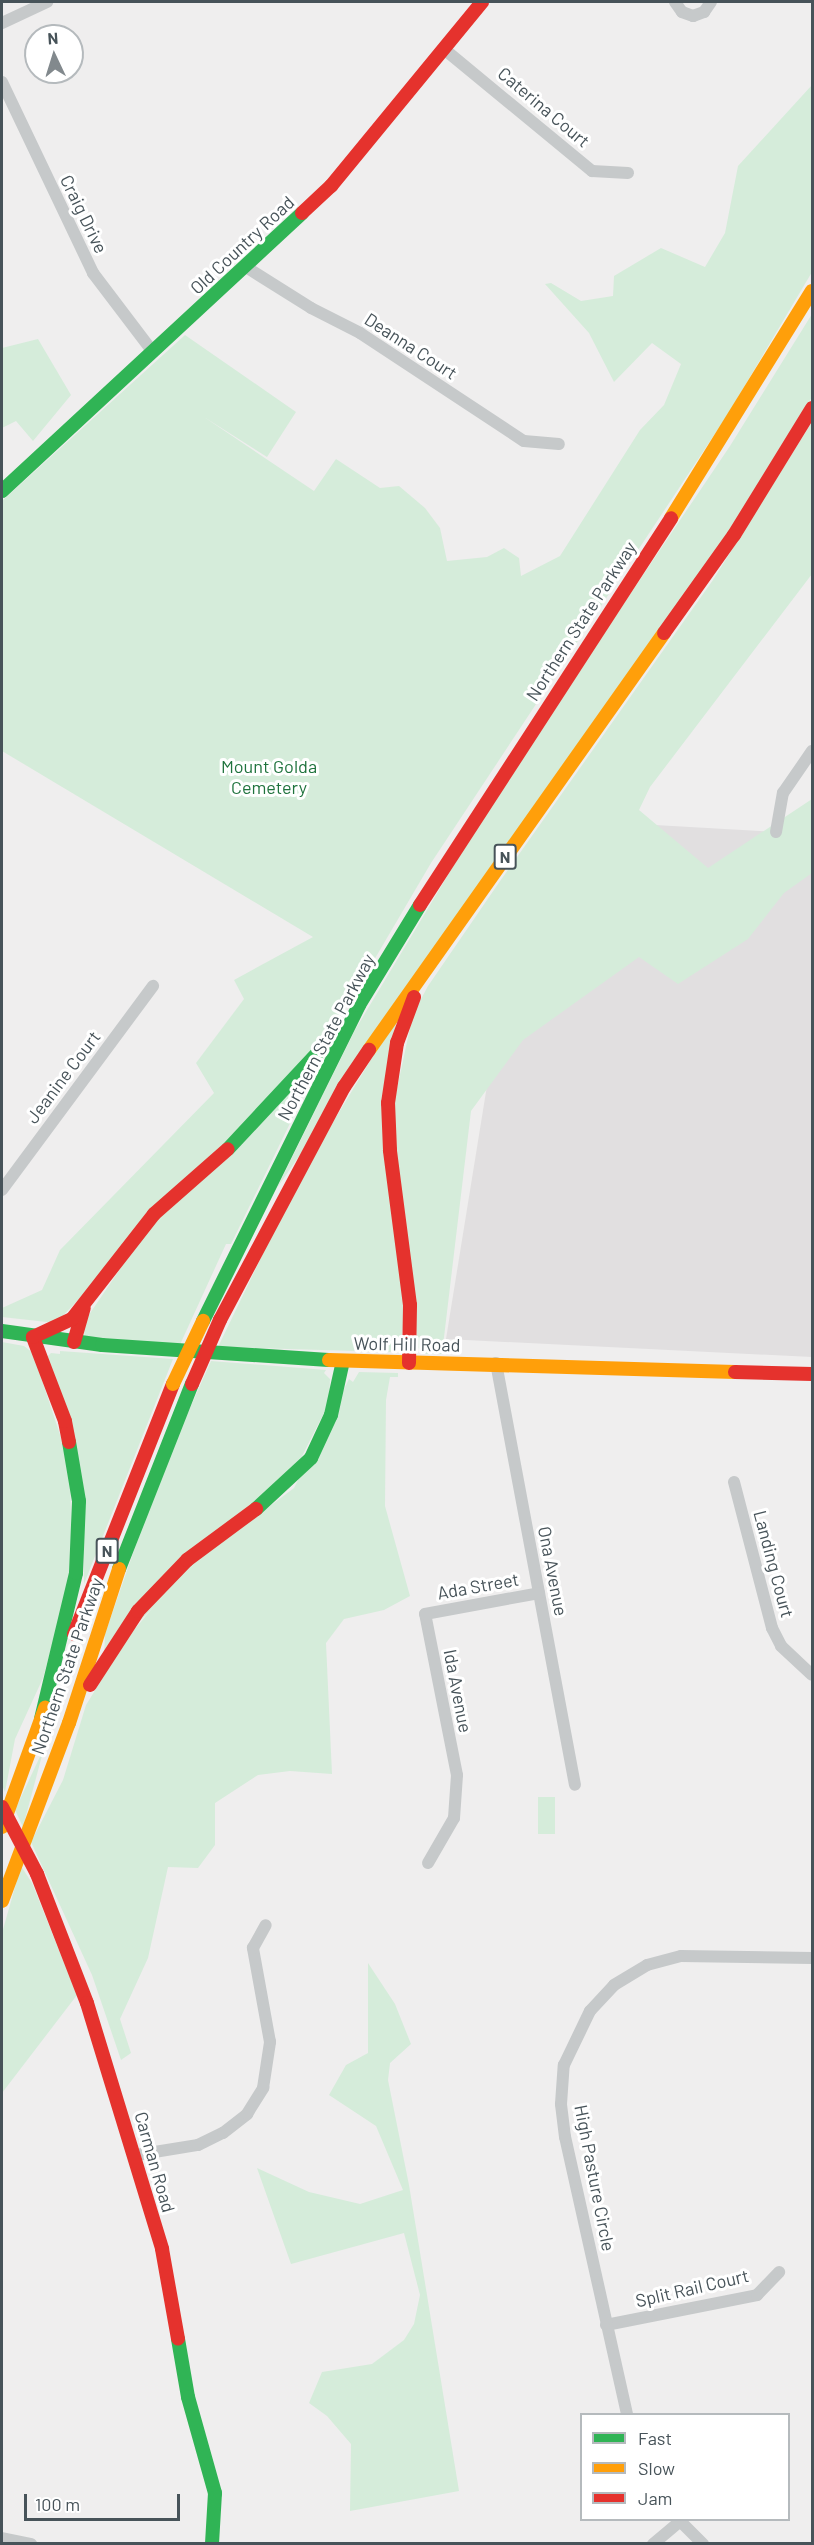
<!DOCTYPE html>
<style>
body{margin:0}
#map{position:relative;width:814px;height:2545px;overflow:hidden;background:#efeeee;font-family:Barlow,sans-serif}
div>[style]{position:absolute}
.education>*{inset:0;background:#e1dfe0}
.green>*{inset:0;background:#d5ecda;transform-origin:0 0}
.street>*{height:12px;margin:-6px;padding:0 6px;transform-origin:6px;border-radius:6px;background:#c6c9ca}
.fast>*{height:14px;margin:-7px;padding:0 7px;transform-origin:7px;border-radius:7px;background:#30b455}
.slow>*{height:14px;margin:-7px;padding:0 7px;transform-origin:7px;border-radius:7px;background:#ff9f0a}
.jam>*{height:14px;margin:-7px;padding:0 7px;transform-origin:7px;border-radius:7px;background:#e5322d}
.slow-bridge>*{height:14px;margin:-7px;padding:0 7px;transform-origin:7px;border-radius:7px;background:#ff9f0a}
.jam-bridge>*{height:14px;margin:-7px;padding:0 7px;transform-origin:7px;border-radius:7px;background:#e5322d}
span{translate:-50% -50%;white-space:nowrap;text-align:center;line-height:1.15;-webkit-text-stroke:6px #fff;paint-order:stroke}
.shield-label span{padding:2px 4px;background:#fff;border:2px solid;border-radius:4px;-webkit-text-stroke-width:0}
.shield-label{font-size:16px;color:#475359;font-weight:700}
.street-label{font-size:18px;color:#475359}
.park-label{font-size:18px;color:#1f733d}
.frame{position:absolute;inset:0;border:3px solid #475359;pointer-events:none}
.legend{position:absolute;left:580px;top:2413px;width:210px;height:108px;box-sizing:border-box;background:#fff;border:2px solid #b5babd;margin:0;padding:8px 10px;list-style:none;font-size:18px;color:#475359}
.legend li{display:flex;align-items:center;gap:12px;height:30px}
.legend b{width:30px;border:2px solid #b5babd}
.north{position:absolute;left:24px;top:24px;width:60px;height:60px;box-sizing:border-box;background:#fff;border:2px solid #b5babd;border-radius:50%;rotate:356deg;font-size:16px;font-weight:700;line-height:24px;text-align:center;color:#475359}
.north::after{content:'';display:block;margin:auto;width:21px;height:27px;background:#82898d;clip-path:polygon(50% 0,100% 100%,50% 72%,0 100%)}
.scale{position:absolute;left:24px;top:2494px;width:156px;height:27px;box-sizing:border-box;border:3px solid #475359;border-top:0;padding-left:8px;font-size:18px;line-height:21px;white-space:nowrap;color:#475359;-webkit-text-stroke:4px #fff;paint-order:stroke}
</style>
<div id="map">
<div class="education">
<i style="clip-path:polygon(568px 820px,812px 834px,812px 1357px,446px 1339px,513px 925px)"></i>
</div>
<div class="green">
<i style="clip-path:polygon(812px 85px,812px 272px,728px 414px,431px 863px,340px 1018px,296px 1072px,56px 1323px,2px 1317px,2px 1308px,42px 1290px,60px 1250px,214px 1093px,196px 1063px,244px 999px,234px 980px,313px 937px,2px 751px,2px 501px,185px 335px,296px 412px,267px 457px,204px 417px,314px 491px,336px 459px,380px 488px,399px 486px,425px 508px,440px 528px,447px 561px,487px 557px,504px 548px,519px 558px,521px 576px,560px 556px,640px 430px,664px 405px,681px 364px,652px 343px,614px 382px,589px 333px,545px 284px,551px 283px,581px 301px,613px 296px,614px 276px,661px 248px,705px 267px,725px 233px,738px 166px)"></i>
<i style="clip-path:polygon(812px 314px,812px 397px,742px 516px,277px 1188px,355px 1030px,505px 780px,730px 446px)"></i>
<i style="clip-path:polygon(38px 339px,71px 395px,33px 441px,16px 421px,2px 428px,2px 348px)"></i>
<i style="clip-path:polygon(812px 422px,812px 574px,650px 787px,639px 810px,708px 868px,812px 799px,812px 873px,784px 893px,748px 939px,678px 984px,639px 957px,523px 1040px,471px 1111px,442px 1354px,426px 1354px,418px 1348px,392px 1112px,413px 1014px,428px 986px,498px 884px,713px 580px)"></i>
<i style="clip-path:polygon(398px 1015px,389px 1056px,407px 1303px,400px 1346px,390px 1352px,218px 1347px,301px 1175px)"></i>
<i style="clip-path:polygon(318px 1066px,231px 1244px,226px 1244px,178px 1349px,85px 1336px,82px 1325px,150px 1225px)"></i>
<i style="clip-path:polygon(2px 1342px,24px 1346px,33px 1353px,70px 1465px,72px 1572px,43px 1678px,15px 1739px,5px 1792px,2px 1785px)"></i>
<i style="clip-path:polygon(60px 1351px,173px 1359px,84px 1584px,84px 1536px,47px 1357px,51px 1353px,60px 1354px)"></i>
<i style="clip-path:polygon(211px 1361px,326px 1370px,324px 1373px,330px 1379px,329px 1403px,296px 1468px,104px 1656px,105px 1634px,161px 1473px)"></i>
<i style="clip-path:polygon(359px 1372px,398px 1373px,398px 1377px,390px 1377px,386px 1400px,385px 1506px,410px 1596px,384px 1610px,344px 1619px,326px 1643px,332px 1774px,290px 1771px,258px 1775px,215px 1803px,215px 1845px,198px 1868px,168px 1867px,148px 1958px,120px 2019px,131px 2053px,121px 2060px,92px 1975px,31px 1842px,63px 1780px,86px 1705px,128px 1637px,185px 1570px,294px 1488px,349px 1379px,353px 1382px)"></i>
<i style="clip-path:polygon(44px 1748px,23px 1827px,15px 1810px)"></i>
<i style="left:538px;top:1797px;width:17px;height:37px"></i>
<i style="clip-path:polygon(21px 1866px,32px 1883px,77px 1995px,2px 2093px,2px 1933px)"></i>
<i style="clip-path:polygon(368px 1963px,395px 2004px,411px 2044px,390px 2063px,388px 2080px,409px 2185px,459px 2491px,350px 2511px,351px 2444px,327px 2416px,309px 2403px,322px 2372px,372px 2364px,404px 2340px,414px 2324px,420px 2295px,404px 2233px,291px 2264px,257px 2168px,309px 2192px,360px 2204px,403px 2190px,376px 2126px,329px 2095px,346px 2065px,368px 2053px)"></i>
</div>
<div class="street">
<i style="left:675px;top:2px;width:12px;rotate:55deg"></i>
<i style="left:682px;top:12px;width:12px;rotate:20deg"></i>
<i style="left:693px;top:16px;width:12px;rotate:-20deg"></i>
<i style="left:704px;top:12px;width:12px;rotate:-55deg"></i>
<i style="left:2px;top:23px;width:50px;rotate:-25deg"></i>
<i style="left:444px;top:49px;width:192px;rotate:39.5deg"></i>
<i style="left:592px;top:171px;width:36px;rotate:3deg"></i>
<i style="left:2px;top:82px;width:212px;rotate:64.5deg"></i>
<i style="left:93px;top:273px;width:99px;rotate:52.8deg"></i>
<i style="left:246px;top:267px;width:77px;rotate:32.2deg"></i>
<i style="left:311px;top:308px;width:55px;rotate:27deg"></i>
<i style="left:360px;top:333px;width:196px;rotate:33.4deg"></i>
<i style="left:524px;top:441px;width:35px;rotate:5deg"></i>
<i style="left:776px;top:832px;width:40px;rotate:-80deg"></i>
<i style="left:783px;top:793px;width:51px;rotate:-55.4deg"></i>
<i style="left:2px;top:1190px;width:254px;rotate:-53.5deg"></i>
<i style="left:496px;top:1363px;width:429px;rotate:79.4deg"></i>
<i style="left:734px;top:1482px;width:151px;rotate:75.4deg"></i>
<i style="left:772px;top:1628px;width:20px;rotate:63deg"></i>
<i style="left:781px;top:1646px;width:42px;rotate:43.1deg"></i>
<i style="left:428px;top:1863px;width:52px;rotate:-60deg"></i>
<i style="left:454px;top:1818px;width:43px;rotate:-86deg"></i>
<i style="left:457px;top:1775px;width:164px;rotate:-101.2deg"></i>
<i style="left:425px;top:1614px;width:116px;rotate:-10.4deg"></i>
<i style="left:136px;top:2155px;width:63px;rotate:-9.2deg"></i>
<i style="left:198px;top:2145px;width:28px;rotate:-26deg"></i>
<i style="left:223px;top:2133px;width:31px;rotate:-38deg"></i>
<i style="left:247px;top:2114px;width:31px;rotate:-58deg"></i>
<i style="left:263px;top:2088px;width:47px;rotate:-81.3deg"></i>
<i style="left:270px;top:2042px;width:96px;rotate:-100.3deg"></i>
<i style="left:253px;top:1948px;width:26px;rotate:-61deg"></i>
<i style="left:606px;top:2325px;width:154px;rotate:-11.2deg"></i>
<i style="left:757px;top:2295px;width:32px;rotate:-46deg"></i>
<i style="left:627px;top:2414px;width:284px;rotate:-102.6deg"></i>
<i style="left:565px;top:2137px;width:33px;rotate:-97deg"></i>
<i style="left:561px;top:2104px;width:39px;rotate:-86deg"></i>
<i style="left:564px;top:2065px;width:60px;rotate:-64.3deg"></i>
<i style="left:590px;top:2011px;width:35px;rotate:-47deg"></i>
<i style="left:614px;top:1985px;width:39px;rotate:-31deg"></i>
<i style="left:647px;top:1965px;width:35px;rotate:-15deg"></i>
<i style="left:681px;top:1956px;width:131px;rotate:0.9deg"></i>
<i style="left:679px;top:2520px;width:34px;rotate:45deg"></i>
<i style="left:2px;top:2538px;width:30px;rotate:12deg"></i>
<i style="left:653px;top:2544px;width:35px;rotate:-40deg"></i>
</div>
<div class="fast">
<i style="left:2px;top:491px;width:409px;rotate:-42.8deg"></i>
<i style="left:228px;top:1149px;width:161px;rotate:-47deg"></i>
<i style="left:203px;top:1321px;width:352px;rotate:-63.7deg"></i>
<i style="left:359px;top:1005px;width:117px;rotate:-58.6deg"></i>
<i style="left:2px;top:1331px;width:101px;rotate:8deg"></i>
<i style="left:102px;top:1345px;width:227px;rotate:3.8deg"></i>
<i style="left:256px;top:1509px;width:75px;rotate:-42.8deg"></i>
<i style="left:311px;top:1458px;width:47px;rotate:-65.1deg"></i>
<i style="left:331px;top:1415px;width:55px;rotate:-77.5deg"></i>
<i style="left:119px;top:1569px;width:199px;rotate:-68.5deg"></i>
<i style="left:41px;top:1719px;width:150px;rotate:-76.5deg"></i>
<i style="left:76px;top:1573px;width:72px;rotate:-87.6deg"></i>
<i style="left:79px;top:1501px;width:60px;rotate:-99.6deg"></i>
<i style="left:178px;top:2339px;width:59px;rotate:80.2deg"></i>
<i style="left:188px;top:2397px;width:100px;rotate:74.3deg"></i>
<i style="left:215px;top:2493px;width:51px;rotate:93.4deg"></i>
</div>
<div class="slow">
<i style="left:671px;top:518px;width:267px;rotate:-58.2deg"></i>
<i style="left:369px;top:1050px;width:511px;rotate:-54.72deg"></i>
<i style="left:329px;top:1360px;width:406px;rotate:1.7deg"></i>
<i style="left:2px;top:1827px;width:127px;rotate:-70.1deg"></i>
<i style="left:2px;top:1901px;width:190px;rotate:-69.4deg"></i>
<i style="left:69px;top:1723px;width:162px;rotate:-72deg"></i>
</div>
<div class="jam">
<i style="left:302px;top:213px;width:40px;rotate:-43deg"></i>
<i style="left:331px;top:186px;width:238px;rotate:-50.6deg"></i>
<i style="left:664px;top:633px;width:120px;rotate:-54.5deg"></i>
<i style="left:734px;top:535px;width:149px;rotate:-58.4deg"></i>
<i style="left:420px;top:905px;width:461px;rotate:-57deg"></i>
<i style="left:220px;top:1320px;width:264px;rotate:-62deg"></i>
<i style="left:344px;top:1087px;width:45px;rotate:-56deg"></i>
<i style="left:74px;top:1342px;width:35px;rotate:-74deg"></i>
<i style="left:409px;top:1363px;width:58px;rotate:-89deg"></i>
<i style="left:410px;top:1305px;width:156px;rotate:-97.4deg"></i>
<i style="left:390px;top:1150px;width:47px;rotate:-92.4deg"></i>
<i style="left:388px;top:1103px;width:61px;rotate:-81.5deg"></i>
<i style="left:397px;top:1043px;width:49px;rotate:-69.7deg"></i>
<i style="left:735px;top:1372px;width:77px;rotate:1.5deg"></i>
<i style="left:69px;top:1442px;width:21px;rotate:-101deg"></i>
<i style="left:65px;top:1421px;width:90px;rotate:-110.9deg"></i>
<i style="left:33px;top:1337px;width:43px;rotate:-24.8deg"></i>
<i style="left:72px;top:1319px;width:133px;rotate:-52deg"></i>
<i style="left:154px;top:1214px;width:98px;rotate:-41.3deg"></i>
<i style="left:74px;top:1634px;width:269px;rotate:-68.4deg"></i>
<i style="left:90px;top:1685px;width:88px;rotate:-57deg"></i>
<i style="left:138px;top:1611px;width:71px;rotate:-46.1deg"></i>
<i style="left:187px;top:1560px;width:86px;rotate:-36.5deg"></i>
<i style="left:37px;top:1874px;width:138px;rotate:68.8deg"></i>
<i style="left:87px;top:2003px;width:257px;rotate:73deg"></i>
<i style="left:162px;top:2249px;width:91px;rotate:79.9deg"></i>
</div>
<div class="slow-bridge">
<i style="left:173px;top:1384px;width:70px;rotate:-64.5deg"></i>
</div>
<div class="jam-bridge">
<i style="left:192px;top:1384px;width:70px;rotate:-66.4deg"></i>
<i style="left:2px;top:1807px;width:76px;rotate:62.4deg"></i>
</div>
<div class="shield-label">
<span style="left:505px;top:857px">N</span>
<span style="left:107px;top:1551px">N</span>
</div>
<div class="street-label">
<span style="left:544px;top:107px;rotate:40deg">Caterina Court</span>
<span style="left:84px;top:214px;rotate:64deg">Craig Drive</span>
<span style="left:242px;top:245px;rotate:-43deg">Old Country Road</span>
<span style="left:411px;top:346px;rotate:33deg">Deanna Court</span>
<span style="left:581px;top:621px;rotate:-57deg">Northern State Parkway</span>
<span style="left:326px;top:1037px;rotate:-62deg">Northern State Parkway</span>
<span style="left:63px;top:1077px;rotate:-53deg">Jeanine Court</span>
<span style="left:407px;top:1344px;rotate:1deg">Wolf Hill Road</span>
<span style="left:774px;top:1564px;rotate:75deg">Landing Court</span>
<span style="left:553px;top:1571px;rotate:79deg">Ona Avenue</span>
<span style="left:478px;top:1586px;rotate:-10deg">Ada Street</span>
<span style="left:67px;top:1666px;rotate:-71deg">Northern State Parkway</span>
<span style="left:458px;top:1691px;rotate:79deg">Ida Avenue</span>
<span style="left:155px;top:2162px;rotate:74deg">Carman Road</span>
<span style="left:595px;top:2178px;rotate:79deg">High Pasture Circle</span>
<span style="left:692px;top:2288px;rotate:-13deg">Split Rail Court</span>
</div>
<div class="park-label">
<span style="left:269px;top:777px">Mount Golda<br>Cemetery</span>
</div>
<div class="frame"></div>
<ul class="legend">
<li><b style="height:8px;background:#30b455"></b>Fast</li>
<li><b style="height:8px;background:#ff9f0a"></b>Slow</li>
<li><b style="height:8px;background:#e5322d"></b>Jam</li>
</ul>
<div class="north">N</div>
<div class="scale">100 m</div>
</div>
